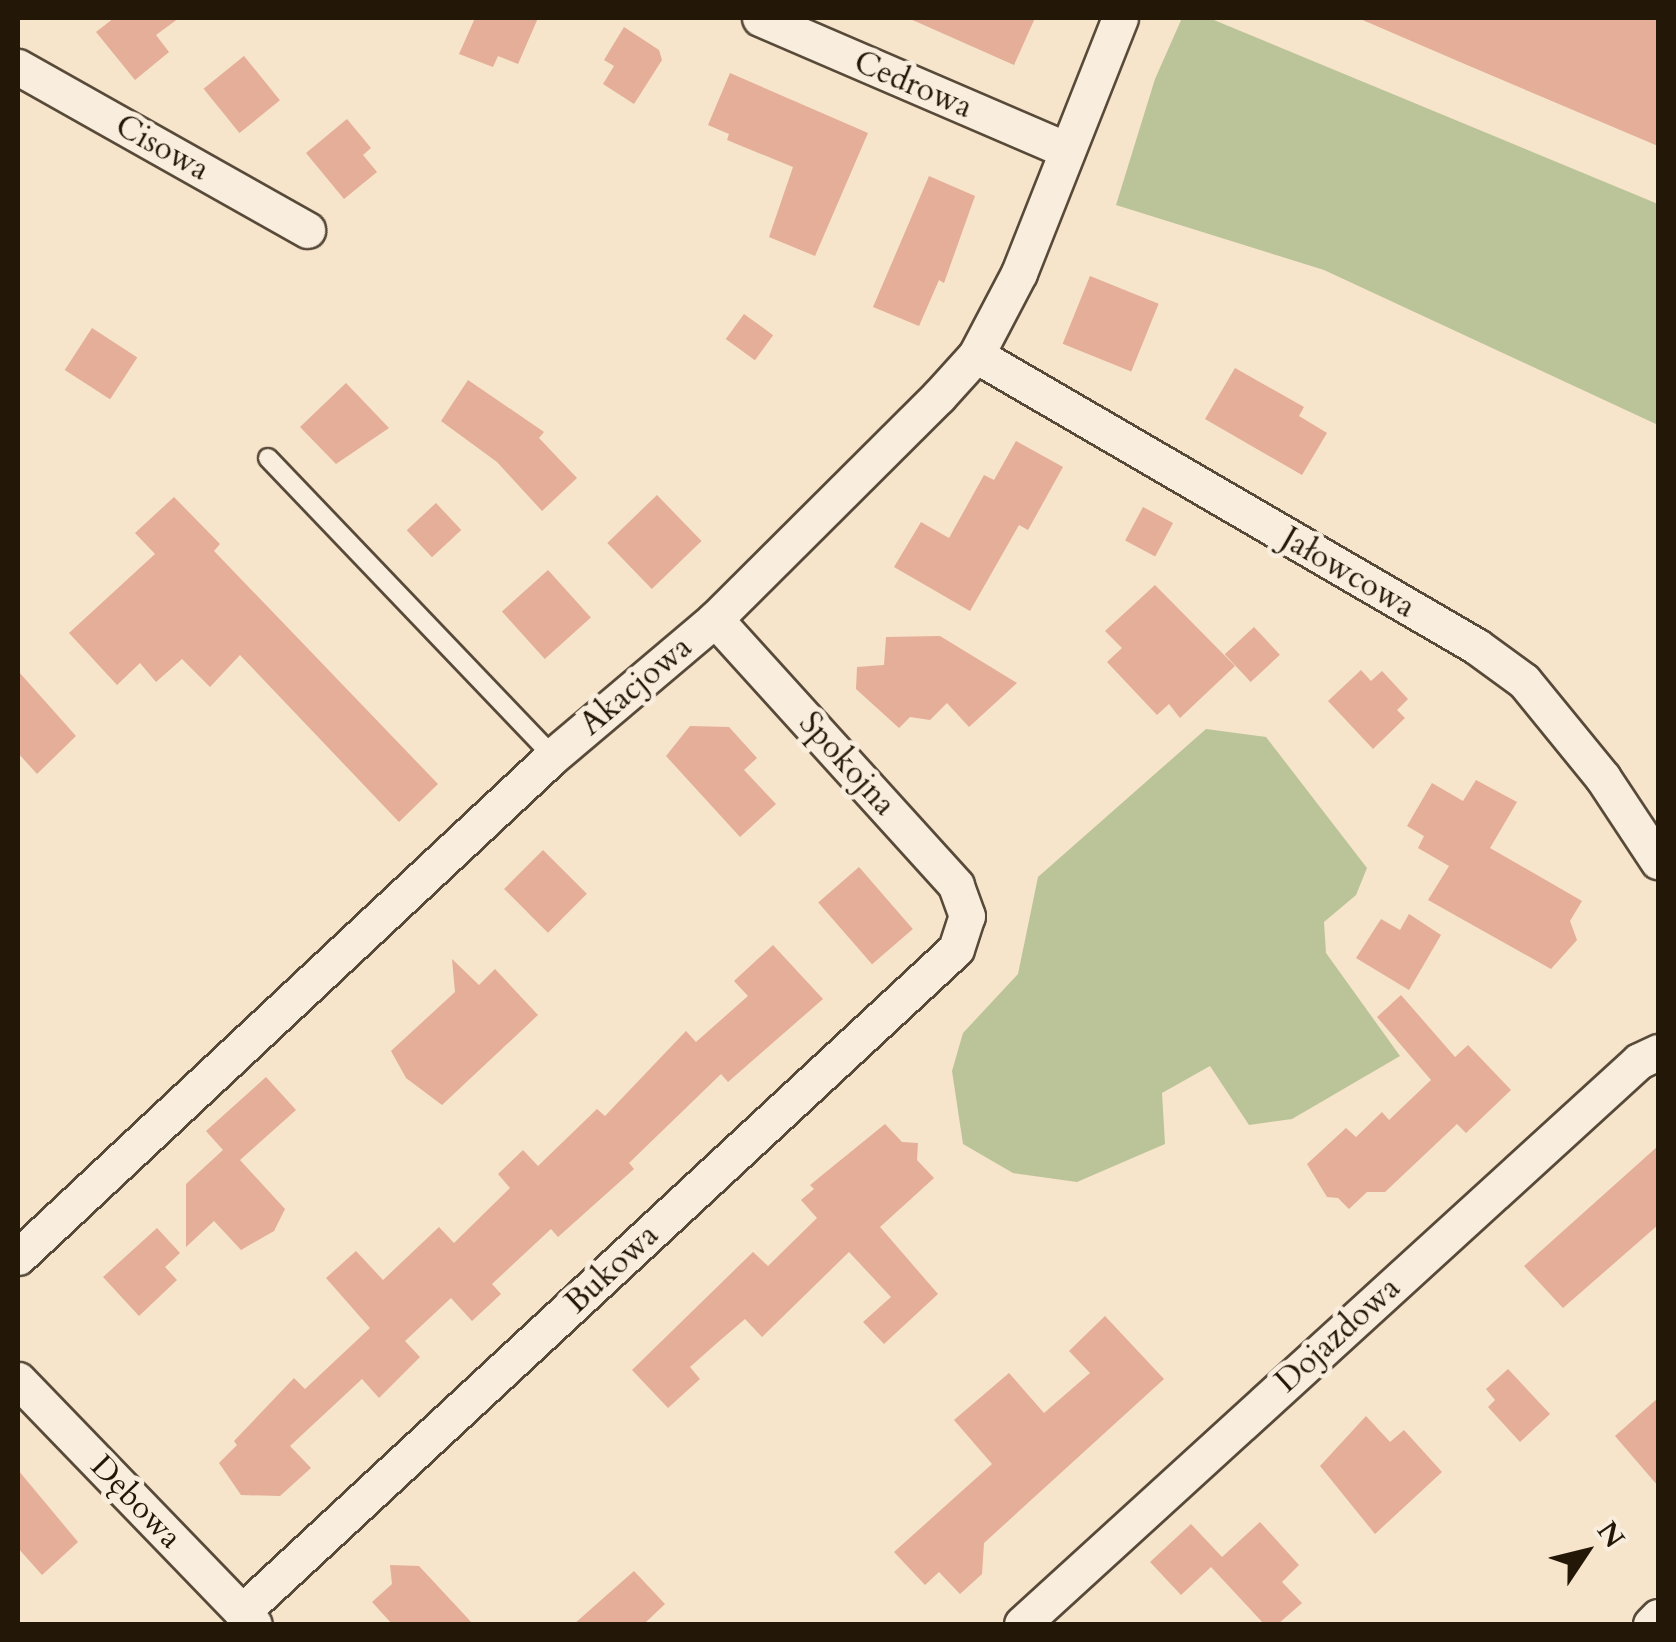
<!DOCTYPE html>
<meta charset="utf-8">
<style>
body{margin:0}
#map{position:relative;width:1676px;height:1642px;overflow:hidden;background:#f6e4cb;font-family:Cardo,serif}
div>[style]{position:absolute}
.green>*{inset:0;background:#bbc498}
.building>*{inset:0;background:#e4ae98;transform-origin:0 0}
.roads{filter:drop-shadow(2px 0 #584a39) drop-shadow(-2px 0 #584a39) drop-shadow(0 2px #584a39) drop-shadow(0 -2px #584a39)}
.lane>*{height:18px;margin:-9px;padding:0 9px;transform-origin:9px;border-radius:9px;background:#f9eddd}
.street>*{height:35px;margin:-17.5px;padding:0 17.5px;transform-origin:17.5px;border-radius:17.5px;background:#f9eddd}
span{translate:-50% -50%;white-space:nowrap;text-align:center;line-height:1.15;-webkit-text-stroke:10px #f9eddd;paint-order:stroke}
.street-label{font-size:32px;color:#231708}
.frame{position:absolute;inset:0;border:20px solid #231708;pointer-events:none}
.north{position:absolute;left:1536px;top:1502px;width:100px;height:100px;-webkit-text-stroke:8px #f9eddd;paint-order:stroke;rotate:55deg;font-size:28px;font-weight:700;line-height:40px;text-align:center;color:#231708}
.north::after{content:'';display:block;margin:auto;width:35px;height:45px;background:#231708;clip-path:polygon(50% 0,100% 100%,50% 72%,0 100%)}
</style>
<div id="map">
<div class="green">
<i style="clip-path:polygon(1182px 18px,1209px 18px,1658px 204px,1658px 425px,1324px 270px,1116px 205px,1155px 79px)"></i>
<i style="clip-path:polygon(1206px 729px,1266px 737px,1367px 868px,1356px 895px,1324px 922px,1326px 953px,1400px 1056px,1292px 1119px,1249px 1125px,1210px 1066px,1162px 1093px,1165px 1144px,1077px 1182px,1013px 1173px,963px 1144px,952px 1071px,963px 1033px,1018px 974px,1038px 877px)"></i>
</div>
<div class="building">
<i style="clip-path:polygon(114px 18px,179px 18px,156px 35px,169px 52px,135px 80px,96px 32px)"></i>
<i style="clip-path:polygon(475px 18px,538px 18px,518px 64px,498px 56px,493px 67px,459px 54px)"></i>
<i style="clip-path:polygon(908px 18px,1035px 18px,1014px 65px)"></i>
<i style="clip-path:polygon(1358px 18px,1658px 18px,1658px 146px,1467px 65px)"></i>
<i style="clip-path:polygon(624px 27px,659px 50px,662px 60px,634px 104px,603px 84px,614px 66px,604px 60px)"></i>
<i style="left:244px;top:56px;width:57px;height:52px;rotate:51deg"></i>
<i style="clip-path:polygon(730px 73px,868px 133px,815px 256px,769px 237px,793px 167px,727px 140px,729px 134px,708px 125px)"></i>
<i style="clip-path:polygon(347px 119px,371px 148px,363px 155px,377px 172px,344px 199px,306px 153px)"></i>
<i style="clip-path:polygon(929px 176px,975px 196px,944px 283px,939px 280px,919px 326px,873px 307px)"></i>
<i style="left:1090px;top:276px;width:74px;height:73px;rotate:22deg"></i>
<i style="left:744px;top:314px;width:36px;height:31px;rotate:36deg"></i>
<i style="left:92px;top:328px;width:54px;height:50px;rotate:33deg"></i>
<i style="clip-path:polygon(1235px 368px,1304px 407px,1299px 416px,1327px 433px,1302px 475px,1205px 419px)"></i>
<i style="clip-path:polygon(468px 380px,544px 432px,539px 438px,577px 478px,542px 511px,497px 462px,441px 421px)"></i>
<i style="clip-path:polygon(346px 383px,389px 428px,336px 464px,300px 427px)"></i>
<i style="clip-path:polygon(1016px 441px,1063px 467px,1028px 530px,1019px 525px,970px 611px,894px 567px,921px 522px,949px 538px,984px 475px,994px 480px)"></i>
<i style="left:657px;top:495px;width:64px;height:69px;rotate:46deg"></i>
<i style="clip-path:polygon(174px 497px,220px 544px,214px 551px,438px 784px,399px 822px,240px 655px,210px 687px,182px 659px,156px 682px,140px 663px,117px 685px,69px 633px,155px 554px,135px 533px)"></i>
<i style="left:436px;top:503px;width:37px;height:40px;rotate:47deg"></i>
<i style="left:1143px;top:507px;width:34px;height:38px;rotate:28deg"></i>
<i style="left:548px;top:570px;width:64px;height:62px;rotate:48deg"></i>
<i style="clip-path:polygon(1155px 585px,1235px 666px,1180px 718px,1169px 704px,1157px 715px,1107px 662px,1122px 648px,1105px 631px)"></i>
<i style="left:1254px;top:627px;width:38px;height:40px;rotate:47deg"></i>
<i style="clip-path:polygon(940px 636px,1017px 683px,969px 727px,947px 703px,930px 720px,910px 717px,899px 728px,856px 689px,857px 667px,884px 665px,886px 637px)"></i>
<i style="clip-path:polygon(1361px 670px,1371px 681px,1382px 671px,1408px 699px,1397px 710px,1405px 718px,1373px 749px,1328px 701px)"></i>
<i style="clip-path:polygon(18px 671px,76px 736px,37px 774px,18px 753px)"></i>
<i style="clip-path:polygon(690px 726px,729px 727px,757px 758px,744px 770px,776px 804px,740px 837px,666px 756px)"></i>
<i style="clip-path:polygon(1476px 780px,1517px 802px,1490px 848px,1582px 901px,1570px 921px,1577px 940px,1551px 969px,1428px 900px,1449px 866px,1418px 848px,1424px 836px,1407px 826px,1432px 783px,1463px 801px)"></i>
<i style="left:543px;top:850px;width:62px;height:55px;rotate:45deg"></i>
<i style="left:859px;top:867px;width:82px;height:54px;rotate:49deg"></i>
<i style="clip-path:polygon(1409px 914px,1441px 935px,1409px 990px,1356px 958px,1381px 919px,1400px 930px)"></i>
<i style="clip-path:polygon(773px 945px,823px 999px,728px 1082px,721px 1074px,629px 1163px,634px 1169px,558px 1237px,551px 1229px,492px 1284px,501px 1294px,472px 1321px,451px 1298px,405px 1341px,420px 1357px,379px 1398px,362px 1379px,290px 1446px,311px 1468px,280px 1496px,241px 1495px,219px 1463px,237px 1445px,234px 1441px,294px 1378px,305px 1389px,370px 1328px,326px 1278px,356px 1251px,383px 1280px,439px 1227px,454px 1243px,510px 1188px,498px 1174px,523px 1150px,538px 1166px,597px 1109px,605px 1116px,686px 1031px,696px 1042px,748px 996px,734px 981px)"></i>
<i style="clip-path:polygon(452px 959px,479px 985px,495px 969px,538px 1015px,442px 1105px,406px 1078px,391px 1051px,455px 992px)"></i>
<i style="clip-path:polygon(1401px 995px,1455px 1057px,1468px 1045px,1511px 1090px,1466px 1133px,1457px 1124px,1385px 1192px,1367px 1192px,1349px 1209px,1338px 1198px,1327px 1197px,1307px 1164px,1346px 1128px,1356px 1137px,1382px 1112px,1389px 1120px,1431px 1080px,1377px 1017px)"></i>
<i style="clip-path:polygon(266px 1077px,296px 1110px,240px 1160px,285px 1209px,274px 1231px,241px 1250px,214px 1221px,186px 1247px,186px 1184px,223px 1150px,206px 1131px)"></i>
<i style="clip-path:polygon(885px 1124px,902px 1142px,918px 1143px,917px 1160px,934px 1178px,880px 1227px,938px 1294px,884px 1344px,863px 1322px,891px 1297px,849px 1252px,762px 1337px,745px 1319px,717px 1343px,690px 1367px,700px 1379px,668px 1408px,632px 1370px,753px 1252px,768px 1266px,817px 1218px,801px 1200px,814px 1189px,810px 1185px)"></i>
<i style="clip-path:polygon(1658px 1146px,1658px 1225px,1563px 1308px,1524px 1266px)"></i>
<i style="clip-path:polygon(157px 1228px,180px 1253px,165px 1267px,177px 1280px,139px 1316px,103px 1277px)"></i>
<i style="clip-path:polygon(1105px 1316px,1164px 1379px,984px 1543px,982px 1574px,960px 1594px,939px 1572px,925px 1585px,894px 1552px,992px 1464px,954px 1420px,1009px 1373px,1044px 1413px,1090px 1373px,1069px 1351px)"></i>
<i style="clip-path:polygon(1508px 1369px,1550px 1414px,1520px 1442px,1488px 1407px,1495px 1400px,1486px 1389px)"></i>
<i style="clip-path:polygon(1658px 1398px,1658px 1486px,1615px 1436px)"></i>
<i style="clip-path:polygon(1366px 1416px,1390px 1442px,1404px 1430px,1442px 1472px,1375px 1534px,1320px 1466px)"></i>
<i style="clip-path:polygon(18px 1470px,78px 1542px,42px 1575px,18px 1548px)"></i>
<i style="clip-path:polygon(1260px 1522px,1299px 1565px,1282px 1582px,1302px 1603px,1278px 1624px,1264px 1624px,1211px 1567px,1181px 1595px,1150px 1562px,1191px 1524px,1222px 1557px)"></i>
<i style="clip-path:polygon(390px 1565px,419px 1566px,473px 1624px,392px 1624px,372px 1602px,392px 1584px)"></i>
<i style="clip-path:polygon(634px 1571px,665px 1604px,644px 1624px,574px 1624px)"></i>
</div>
<div class="roads">
<div class="lane">
<i style="left:268px;top:458px;width:412px;rotate:46.3deg"></i>
</div>
<div class="street">
<i style="left:760px;top:18px;width:333px;rotate:23.3deg"></i>
<i style="left:18px;top:67px;width:332px;rotate:29.4deg"></i>
<i style="left:976px;top:355px;width:579px;rotate:30.2deg"></i>
<i style="left:1476px;top:646px;width:59px;rotate:36.1deg"></i>
<i style="left:1524px;top:681px;width:125px;rotate:50.8deg"></i>
<i style="left:1603px;top:778px;width:100px;rotate:56.5deg"></i>
<i style="left:18px;top:1257px;width:733px;rotate:-43.12deg"></i>
<i style="left:553px;top:756px;width:212px;rotate:-40.2deg"></i>
<i style="left:715px;top:619px;width:315px;rotate:-44.9deg"></i>
<i style="left:938px;top:397px;width:57px;rotate:-47.9deg"></i>
<i style="left:976px;top:355px;width:93px;rotate:-62.3deg"></i>
<i style="left:1019px;top:273px;width:274px;rotate:-68.4deg"></i>
<i style="left:18px;top:1380px;width:339px;rotate:46deg"></i>
<i style="left:242px;top:1612px;width:974px;rotate:-42.88deg"></i>
<i style="left:956px;top:949px;width:35px;rotate:-72deg"></i>
<i style="left:967px;top:916px;width:33px;rotate:-110deg"></i>
<i style="left:956px;top:885px;width:359px;rotate:-132.2deg"></i>
<i style="left:1022px;top:1624px;width:835px;rotate:-42.38deg"></i>
<i style="left:1639px;top:1061px;width:21px;rotate:-25deg"></i>
<i style="left:1651px;top:1624px;width:10px;rotate:-45deg"></i>
</div>
</div>
<div class="street-label">
<span style="left:913px;top:85px;rotate:23deg">Cedrowa</span>
<span style="left:162px;top:148px;rotate:29deg">Cisowa</span>
<span style="left:1348px;top:573px;rotate:30deg">Jałowcowa</span>
<span style="left:636px;top:686px;rotate:-40deg">Akacjowa</span>
<span style="left:847px;top:764px;rotate:48deg">Spokojna</span>
<span style="left:612px;top:1269px;rotate:-43deg">Bukowa</span>
<span style="left:1338px;top:1335px;rotate:-42deg">Dojazdowa</span>
<span style="left:136px;top:1502px;rotate:46deg">Dębowa</span>
</div>
<div class="frame"></div>
<div class="north">N</div>
</div>
